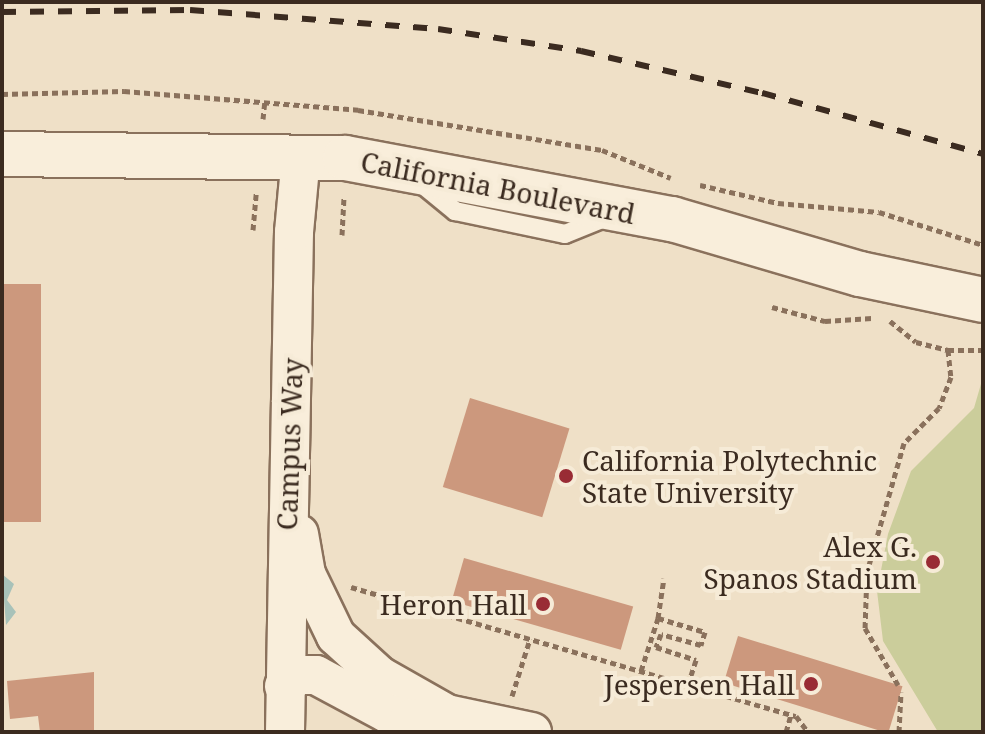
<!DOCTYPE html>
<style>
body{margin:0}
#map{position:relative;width:985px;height:734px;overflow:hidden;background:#efe0c7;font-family:"Noto Serif",serif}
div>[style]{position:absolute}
.green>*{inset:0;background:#cbcd9b}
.water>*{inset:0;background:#a8c2b9}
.building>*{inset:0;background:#cc987d;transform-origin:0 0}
.path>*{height:5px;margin-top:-2.5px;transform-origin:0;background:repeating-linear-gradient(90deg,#8a715c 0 6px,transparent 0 10px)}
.roads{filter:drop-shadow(2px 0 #8a715c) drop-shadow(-2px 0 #8a715c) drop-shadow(0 2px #8a715c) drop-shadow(0 -2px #8a715c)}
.service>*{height:18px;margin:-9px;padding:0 9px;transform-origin:9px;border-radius:9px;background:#f9eedb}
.minor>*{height:38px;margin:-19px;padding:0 19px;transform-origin:19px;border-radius:19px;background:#f9eedb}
.tertiary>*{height:44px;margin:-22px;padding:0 22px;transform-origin:22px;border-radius:22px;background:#f9eedb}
.rail>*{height:6px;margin-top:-3px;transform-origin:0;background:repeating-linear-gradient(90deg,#3b2b20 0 14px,transparent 0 28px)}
.dots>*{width:22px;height:22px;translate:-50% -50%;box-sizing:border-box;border:4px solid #f6ebd7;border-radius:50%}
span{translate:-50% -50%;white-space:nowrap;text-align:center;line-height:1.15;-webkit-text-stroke:8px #f6ebd7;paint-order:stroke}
.street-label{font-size:28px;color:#3b2b20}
.poi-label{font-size:28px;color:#3b2b20}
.left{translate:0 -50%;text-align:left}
.right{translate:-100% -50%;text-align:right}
.frame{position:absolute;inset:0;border:4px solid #3b2b20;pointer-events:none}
</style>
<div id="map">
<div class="green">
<i style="clip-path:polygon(983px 377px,983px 732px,938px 732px,883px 641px,877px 591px,888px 534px,911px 471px,974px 408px)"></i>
</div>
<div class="water">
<i style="clip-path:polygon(2px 574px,14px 584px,7px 600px,16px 612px,6px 625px)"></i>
</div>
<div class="building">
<i style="left:2px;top:284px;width:39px;height:238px"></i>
<i style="left:470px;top:398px;width:104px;height:93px;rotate:17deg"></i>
<i style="left:464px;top:558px;width:176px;height:45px;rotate:16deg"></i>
<i style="left:738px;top:636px;width:172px;height:49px;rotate:17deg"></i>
<i style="clip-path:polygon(94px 672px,94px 732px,40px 732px,38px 716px,10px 719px,7px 681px)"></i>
</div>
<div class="path">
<i style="left:2px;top:94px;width:122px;rotate:-1.4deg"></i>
<i style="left:124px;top:91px;width:235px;rotate:4.6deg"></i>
<i style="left:358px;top:110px;width:247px;rotate:9.3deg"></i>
<i style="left:602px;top:150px;width:74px;rotate:22.1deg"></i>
<i style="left:263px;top:119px;width:19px;rotate:-84deg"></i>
<i style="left:700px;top:185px;width:80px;rotate:13deg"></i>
<i style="left:778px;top:203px;width:101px;rotate:5.1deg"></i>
<i style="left:879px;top:212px;width:109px;rotate:17.6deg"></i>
<i style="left:253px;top:230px;width:37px;rotate:-85deg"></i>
<i style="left:342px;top:235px;width:39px;rotate:-87deg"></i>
<i style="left:772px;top:307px;width:55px;rotate:14.8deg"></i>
<i style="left:825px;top:321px;width:47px;rotate:-3.7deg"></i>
<i style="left:890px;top:321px;width:33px;rotate:39deg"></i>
<i style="left:916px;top:342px;width:33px;rotate:14deg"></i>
<i style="left:948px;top:350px;width:27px;rotate:84deg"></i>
<i style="left:951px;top:377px;width:33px;rotate:111deg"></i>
<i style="left:939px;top:408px;width:49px;rotate:135deg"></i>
<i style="left:904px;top:443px;width:134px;rotate:106deg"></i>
<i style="left:867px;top:572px;width:56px;rotate:92deg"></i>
<i style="left:865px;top:628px;width:66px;rotate:59.9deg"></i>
<i style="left:948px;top:350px;width:35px"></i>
<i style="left:351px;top:587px;width:463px;rotate:16.2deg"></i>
<i style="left:796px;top:716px;width:20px;rotate:53deg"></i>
<i style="left:658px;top:618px;width:40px;rotate:-81.5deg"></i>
<i style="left:641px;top:671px;width:56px;rotate:-72.2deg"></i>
<i style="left:658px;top:618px;width:49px;rotate:16.6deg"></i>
<i style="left:705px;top:632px;width:14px;rotate:107deg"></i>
<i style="left:701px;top:645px;width:41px;rotate:-164.6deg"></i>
<i style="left:661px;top:634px;width:14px;rotate:111deg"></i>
<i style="left:656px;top:647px;width:42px;rotate:18deg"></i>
<i style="left:696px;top:660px;width:26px;rotate:108deg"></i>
<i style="left:512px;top:696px;width:60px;rotate:-72.5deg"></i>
<i style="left:786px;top:732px;width:18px;rotate:-74deg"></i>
<i style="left:899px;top:732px;width:40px;rotate:-87.1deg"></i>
</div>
<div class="roads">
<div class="service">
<i style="left:422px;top:184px;width:43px;rotate:39.3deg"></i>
<i style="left:455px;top:211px;width:112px;rotate:11.8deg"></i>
<i style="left:565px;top:234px;width:48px;rotate:-22.2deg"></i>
</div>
<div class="minor">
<i style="left:299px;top:534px;width:41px;rotate:80.1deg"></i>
<i style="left:306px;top:574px;width:69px;rotate:64.2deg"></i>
<i style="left:336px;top:636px;width:59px;rotate:42.3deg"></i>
<i style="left:380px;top:676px;width:77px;rotate:29.6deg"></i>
<i style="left:447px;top:714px;width:87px;rotate:12deg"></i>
<i style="left:284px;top:686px;width:19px;rotate:-36deg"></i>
<i style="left:299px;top:675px;width:17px"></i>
<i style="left:316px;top:675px;width:81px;rotate:28.2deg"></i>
<i style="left:387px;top:713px;width:23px;rotate:15deg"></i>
<i style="left:409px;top:719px;width:36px;rotate:-6deg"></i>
<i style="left:285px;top:732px;width:500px;rotate:-88.97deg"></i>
<i style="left:294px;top:232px;width:75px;rotate:-84.7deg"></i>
</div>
<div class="tertiary">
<i style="left:2px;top:154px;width:343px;rotate:0.7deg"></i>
<i style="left:345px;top:158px;width:333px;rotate:10.6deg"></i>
<i style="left:672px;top:219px;width:196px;rotate:16.3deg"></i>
<i style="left:860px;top:274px;width:126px;rotate:11.9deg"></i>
</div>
</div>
<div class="rail">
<i style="left:2px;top:12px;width:188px;rotate:-0.6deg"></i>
<i style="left:190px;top:10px;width:249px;rotate:4.4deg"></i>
<i style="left:438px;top:29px;width:145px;rotate:8.7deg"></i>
<i style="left:581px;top:51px;width:186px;rotate:13.1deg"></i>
<i style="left:762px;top:93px;width:229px;rotate:15.4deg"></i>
</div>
<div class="dots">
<i style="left:566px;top:476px;background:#992c35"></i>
<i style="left:933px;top:562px;background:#992c35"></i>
<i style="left:543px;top:604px;background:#992c35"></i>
<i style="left:811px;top:684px;background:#992c35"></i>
</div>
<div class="street-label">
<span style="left:498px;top:187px;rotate:11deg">California Boulevard</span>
<span style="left:289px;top:444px;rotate:-88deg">Campus Way</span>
</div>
<div class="poi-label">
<span class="left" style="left:582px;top:476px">California Polytechnic<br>State University</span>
<span class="right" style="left:917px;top:562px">Alex G.<br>Spanos Stadium</span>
<span class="right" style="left:527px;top:604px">Heron Hall</span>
<span class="right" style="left:795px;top:684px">Jespersen Hall</span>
</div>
<div class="frame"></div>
</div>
